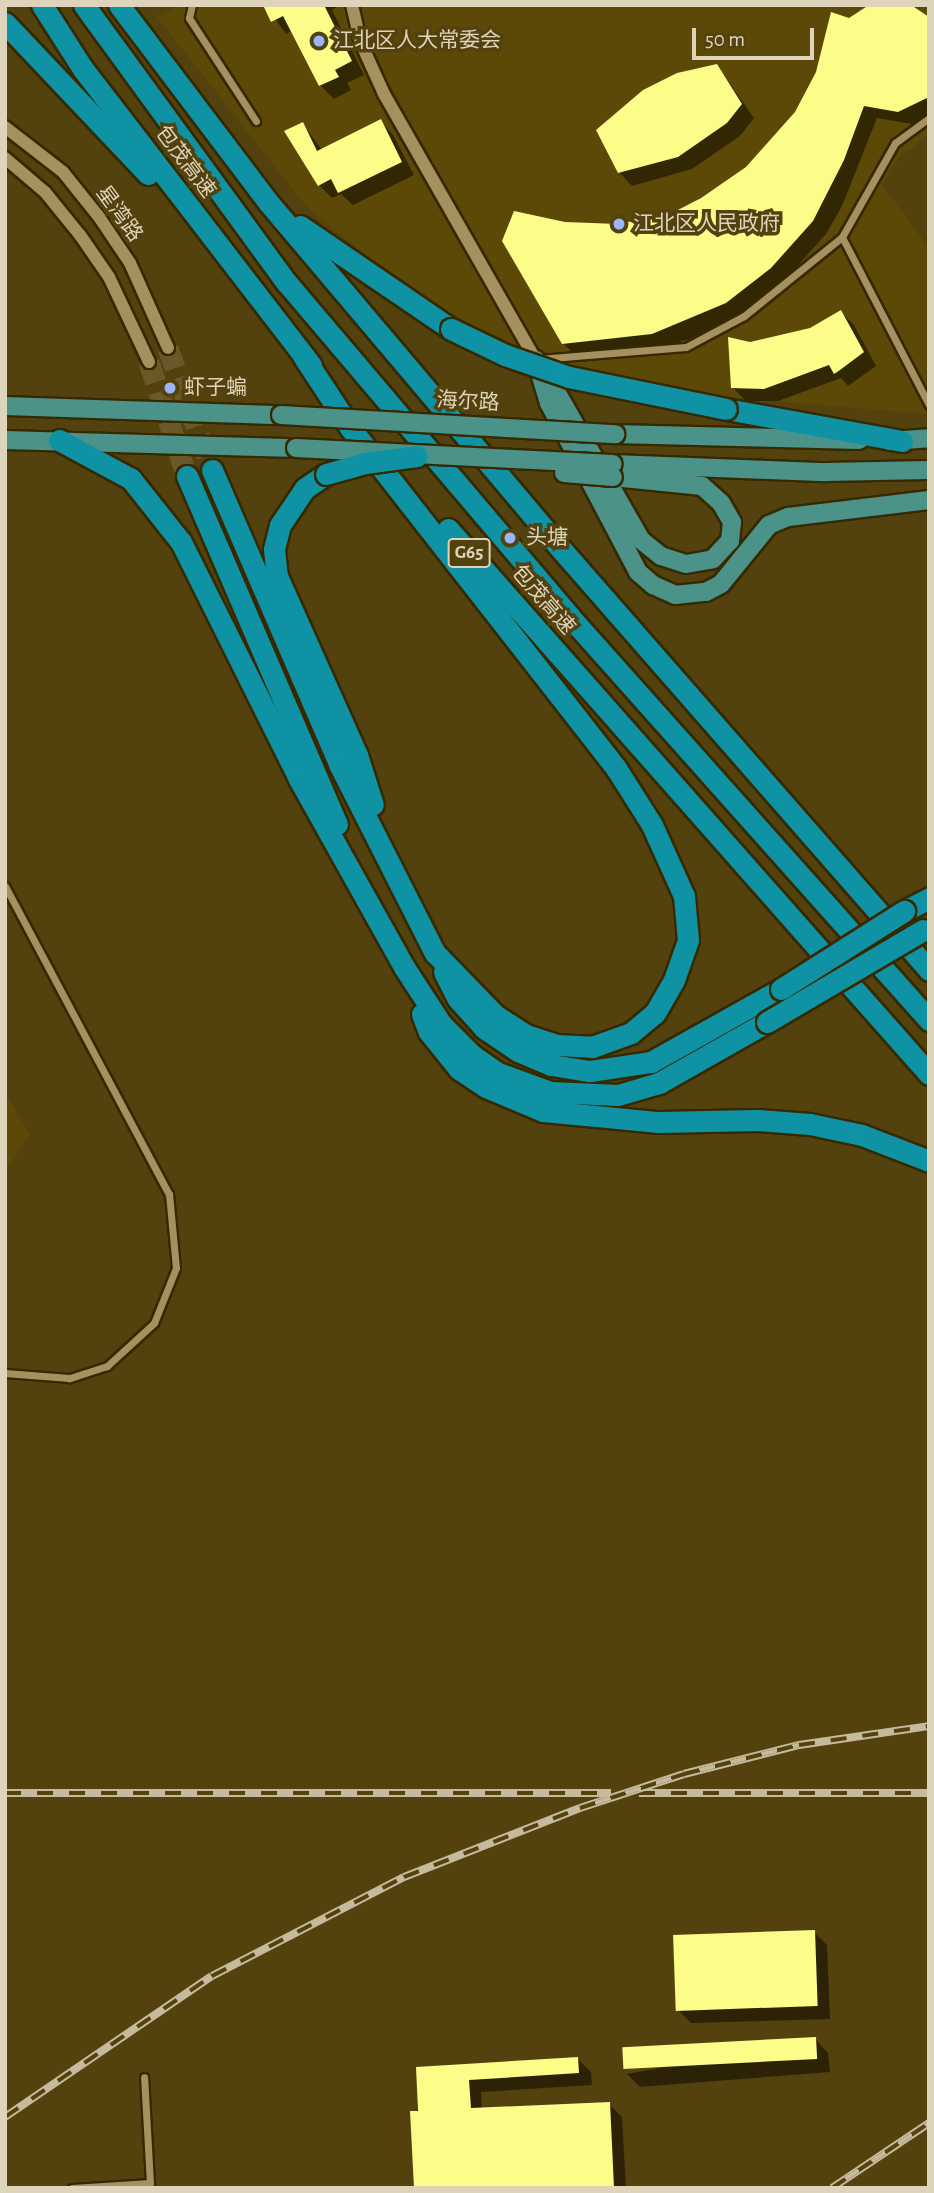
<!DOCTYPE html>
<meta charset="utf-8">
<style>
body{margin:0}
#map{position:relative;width:934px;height:2193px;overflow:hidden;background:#54420e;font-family:"Alegreya Sans","Noto Sans SC",sans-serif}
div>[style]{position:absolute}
.built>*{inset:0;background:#5d4907}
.shadow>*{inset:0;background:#0007}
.building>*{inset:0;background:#fcfc89;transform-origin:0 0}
.motorway-tunnel>*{height:21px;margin-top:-10.5px;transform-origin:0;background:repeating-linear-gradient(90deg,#695828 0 21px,transparent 0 31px)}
.roads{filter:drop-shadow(2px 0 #362902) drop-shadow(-2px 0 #362902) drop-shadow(0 2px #362902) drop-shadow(0 -2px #362902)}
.minor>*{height:7px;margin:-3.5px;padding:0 3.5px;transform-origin:3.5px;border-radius:3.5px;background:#a59160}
.tertiary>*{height:12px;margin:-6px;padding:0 6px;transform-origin:6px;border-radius:6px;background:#a59160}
.primary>*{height:18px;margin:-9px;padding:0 9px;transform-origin:9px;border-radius:9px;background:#4b9289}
.motorway>*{height:21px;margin:-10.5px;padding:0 10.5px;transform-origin:10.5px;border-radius:10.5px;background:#0f93a4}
.rail>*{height:8px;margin-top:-4px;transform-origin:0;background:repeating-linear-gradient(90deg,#54420e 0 16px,#c6ba9d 0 32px);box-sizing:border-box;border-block:2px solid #c6ba9d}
.bridges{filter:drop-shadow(2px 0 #362902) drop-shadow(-2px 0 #362902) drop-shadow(0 2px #362902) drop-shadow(0 -2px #362902)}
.primary-bridge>*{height:18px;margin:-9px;padding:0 9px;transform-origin:9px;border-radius:9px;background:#4b9289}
.motorway-bridge>*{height:21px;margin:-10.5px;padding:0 10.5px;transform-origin:10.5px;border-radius:10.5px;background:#0f93a4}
.dots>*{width:19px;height:19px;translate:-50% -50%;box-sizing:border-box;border:4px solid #54420e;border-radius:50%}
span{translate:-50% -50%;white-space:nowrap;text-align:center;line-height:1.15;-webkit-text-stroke:7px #54420e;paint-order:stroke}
.shield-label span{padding:2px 5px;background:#54420e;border:2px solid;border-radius:5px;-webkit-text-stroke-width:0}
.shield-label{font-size:19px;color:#ded4bb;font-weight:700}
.poi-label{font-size:21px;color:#ded4bb}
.left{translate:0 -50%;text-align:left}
.street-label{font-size:21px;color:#ded4bb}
.frame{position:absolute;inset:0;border:7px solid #ded4bb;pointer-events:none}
.scale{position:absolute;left:692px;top:28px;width:122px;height:32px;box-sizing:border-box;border:4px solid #ded4bb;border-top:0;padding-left:9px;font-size:21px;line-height:24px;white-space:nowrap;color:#ded4bb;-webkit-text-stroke:5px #54420e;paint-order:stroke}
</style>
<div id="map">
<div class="built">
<i style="clip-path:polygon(180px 5px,929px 5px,929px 135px,899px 157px,882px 185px,929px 248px,929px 414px,727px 397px,637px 383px,559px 362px,482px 331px,399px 282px,307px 207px,157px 17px)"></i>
<i style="clip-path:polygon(5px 1093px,30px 1135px,5px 1172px)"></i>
</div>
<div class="shadow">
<i style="clip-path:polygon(265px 5px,340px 5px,332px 10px,364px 75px,347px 83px,351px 90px,334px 99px,320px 85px,293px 30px,286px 34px)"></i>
<i style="clip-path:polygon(849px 20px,929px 23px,929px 119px,912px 124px,877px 118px,842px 206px,826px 234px,784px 281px,739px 316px,689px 339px,640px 353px,577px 357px,563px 343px,565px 223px,618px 225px,675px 214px,747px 168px,797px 113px)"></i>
<i style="clip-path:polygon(717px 65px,754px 118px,740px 136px,692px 169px,632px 186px,619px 172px)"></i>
<i style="clip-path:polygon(380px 121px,393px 135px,414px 175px,353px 205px,341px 194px,332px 198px,319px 185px,303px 124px,322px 150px)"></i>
<i style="clip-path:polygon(841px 312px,854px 325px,876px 366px,848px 386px,841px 378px,778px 401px,746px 401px,733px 388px,750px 344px,811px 330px)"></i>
<i style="clip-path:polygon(814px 1932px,827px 1945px,830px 2019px,691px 2023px,678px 2010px)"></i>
<i style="clip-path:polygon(815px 2039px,828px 2053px,830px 2072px,640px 2087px,627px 2074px)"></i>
<i style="clip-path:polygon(578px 2059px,591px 2072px,592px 2085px,481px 2092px,482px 2110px,609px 2104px,622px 2117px,626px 2188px,416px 2188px,418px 2069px)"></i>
</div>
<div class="building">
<i style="clip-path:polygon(263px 5px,324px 5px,352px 61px,335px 70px,339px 77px,319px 86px,283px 16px,271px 22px)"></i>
<i style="clip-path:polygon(869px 5px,911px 5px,929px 17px,929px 97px,898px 112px,864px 106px,844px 160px,813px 221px,771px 268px,726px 303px,652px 334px,562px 344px,502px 241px,514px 211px,565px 222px,618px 224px,674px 212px,701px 198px,746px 167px,795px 112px,816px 72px,831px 12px,849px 18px)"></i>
<i style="clip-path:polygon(717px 64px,742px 104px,727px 123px,678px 157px,618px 173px,596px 130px,643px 90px,677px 73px)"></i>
<i style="clip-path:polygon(381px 119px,402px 162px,338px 193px,331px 179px,318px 186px,284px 131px,303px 122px,317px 151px)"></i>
<i style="clip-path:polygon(841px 310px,864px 352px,840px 370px,834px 374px,829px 365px,764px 389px,731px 388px,728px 337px,750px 342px,810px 328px)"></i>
<i style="left:815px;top:1930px;width:76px;height:142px;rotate:88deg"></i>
<i style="left:816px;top:2037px;width:22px;height:194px;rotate:87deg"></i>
<i style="clip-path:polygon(578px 2057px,579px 2073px,469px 2080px,471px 2108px,610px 2102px,614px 2188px,414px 2188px,410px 2111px,418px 2111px,416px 2067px)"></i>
</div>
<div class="motorway-tunnel">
<i style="left:168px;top:348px;width:130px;rotate:70.2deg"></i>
<i style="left:149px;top:362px;width:120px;rotate:71.6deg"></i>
</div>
<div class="roads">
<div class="minor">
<i style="left:192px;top:5px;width:13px;rotate:103deg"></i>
<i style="left:189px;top:18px;width:123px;rotate:57deg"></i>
<i style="left:929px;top:118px;width:42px;rotate:143.7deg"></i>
<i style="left:895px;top:143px;width:108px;rotate:119.4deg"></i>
<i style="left:842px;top:237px;width:189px;rotate:62.6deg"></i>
<i style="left:539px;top:359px;width:147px;rotate:-4.7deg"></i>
<i style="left:686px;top:347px;width:66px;rotate:-28.1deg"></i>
<i style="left:744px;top:316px;width:126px;rotate:-38.9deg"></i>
<i style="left:5px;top:886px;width:349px;rotate:62deg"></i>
<i style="left:169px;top:1194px;width:74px;rotate:84.6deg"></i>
<i style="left:176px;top:1268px;width:59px;rotate:111.8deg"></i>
<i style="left:154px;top:1323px;width:64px;rotate:137.5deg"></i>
<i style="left:107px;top:1366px;width:40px;rotate:162deg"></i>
<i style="left:69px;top:1378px;width:64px;rotate:-175.5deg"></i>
<i style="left:72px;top:2188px;width:78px;rotate:-3.7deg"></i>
<i style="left:150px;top:2183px;width:106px;rotate:-93.2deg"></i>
</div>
<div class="tertiary">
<i style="left:352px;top:5px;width:37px;rotate:77deg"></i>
<i style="left:360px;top:41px;width:58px;rotate:65.6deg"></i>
<i style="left:384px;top:94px;width:306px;rotate:60.3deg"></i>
<i style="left:5px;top:127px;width:73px;rotate:37.8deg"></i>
<i style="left:63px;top:172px;width:58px;rotate:51.3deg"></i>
<i style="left:99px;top:217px;width:55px;rotate:56deg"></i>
<i style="left:130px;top:263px;width:93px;rotate:65.9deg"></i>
<i style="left:5px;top:158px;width:52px;rotate:40.4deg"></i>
<i style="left:45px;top:192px;width:55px;rotate:50.9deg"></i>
<i style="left:80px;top:235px;width:51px;rotate:55.4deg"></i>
<i style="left:109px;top:277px;width:94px;rotate:64.8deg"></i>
</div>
<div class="primary">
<i style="left:536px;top:360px;width:45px;rotate:73.2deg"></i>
<i style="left:549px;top:403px;width:191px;rotate:62.2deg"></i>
<i style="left:638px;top:572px;width:20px;rotate:41deg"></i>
<i style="left:653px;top:585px;width:24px;rotate:24deg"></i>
<i style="left:675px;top:595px;width:31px;rotate:-6deg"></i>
<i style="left:706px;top:592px;width:17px;rotate:-28deg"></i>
<i style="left:721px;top:584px;width:76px;rotate:-50.9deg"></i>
<i style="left:769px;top:525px;width:21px;rotate:-23deg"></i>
<i style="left:788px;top:517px;width:142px;rotate:-6.9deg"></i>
<i style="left:546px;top:374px;width:191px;rotate:60.2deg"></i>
<i style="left:641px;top:540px;width:26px;rotate:39deg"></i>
<i style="left:661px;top:556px;width:26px;rotate:18deg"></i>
<i style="left:686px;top:564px;width:27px;rotate:-10deg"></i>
<i style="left:713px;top:559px;width:25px;rotate:-47deg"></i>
<i style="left:730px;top:541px;width:19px;rotate:-84deg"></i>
<i style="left:732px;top:522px;width:22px;rotate:-120deg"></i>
<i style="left:721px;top:503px;width:25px;rotate:-138deg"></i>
<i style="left:702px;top:486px;width:89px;rotate:-174.2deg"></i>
<i style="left:5px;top:406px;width:276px;rotate:1.9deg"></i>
<i style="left:615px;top:434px;width:244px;rotate:1.4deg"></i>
<i style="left:5px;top:440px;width:291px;rotate:1.6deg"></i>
<i style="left:890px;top:441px;width:39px;rotate:-4deg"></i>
<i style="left:613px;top:464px;width:213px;rotate:2.2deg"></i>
<i style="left:826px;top:472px;width:103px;rotate:-1.1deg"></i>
</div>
<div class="motorway">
<i style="left:42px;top:5px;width:76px;rotate:57.4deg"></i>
<i style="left:83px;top:69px;width:374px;rotate:52.4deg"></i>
<i style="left:84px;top:5px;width:344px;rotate:53.9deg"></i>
<i style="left:287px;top:283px;width:438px;rotate:49.7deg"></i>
<i style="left:570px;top:617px;width:540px;rotate:48.3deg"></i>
<i style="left:119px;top:5px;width:247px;rotate:52.9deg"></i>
<i style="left:268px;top:202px;width:444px;rotate:49.8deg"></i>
<i style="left:554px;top:541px;width:570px;rotate:48.84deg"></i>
<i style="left:5px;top:23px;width:208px;rotate:46.6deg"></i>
<i style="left:300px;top:226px;width:183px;rotate:34.3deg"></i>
<i style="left:726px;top:409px;width:179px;rotate:10.3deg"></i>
<i style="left:59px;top:440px;width:82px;rotate:28.4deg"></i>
<i style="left:131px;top:479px;width:80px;rotate:51.6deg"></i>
<i style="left:181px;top:542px;width:265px;rotate:63.5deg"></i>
<i style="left:299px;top:779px;width:215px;rotate:60.8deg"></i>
<i style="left:404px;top:967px;width:68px;rotate:57deg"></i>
<i style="left:441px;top:1024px;width:44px;rotate:45deg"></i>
<i style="left:472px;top:1055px;width:29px;rotate:35deg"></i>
<i style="left:496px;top:1072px;width:58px;rotate:20.3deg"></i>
<i style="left:550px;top:1092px;width:68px;rotate:2.5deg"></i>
<i style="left:618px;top:1095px;width:43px;rotate:-16.3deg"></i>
<i style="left:659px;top:1083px;width:124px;rotate:-29.5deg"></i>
<i style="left:212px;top:470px;width:320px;rotate:66.6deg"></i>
<i style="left:339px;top:764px;width:212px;rotate:63.1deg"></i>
<i style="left:435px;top:953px;width:86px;rotate:45.9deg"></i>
<i style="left:495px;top:1015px;width:37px;rotate:33deg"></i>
<i style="left:526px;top:1035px;width:33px;rotate:18deg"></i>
<i style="left:557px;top:1045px;width:35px;rotate:3deg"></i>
<i style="left:592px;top:1047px;width:41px;rotate:-19.7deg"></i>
<i style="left:631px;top:1033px;width:31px;rotate:-40deg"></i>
<i style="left:655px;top:1013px;width:38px;rotate:-60deg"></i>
<i style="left:674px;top:980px;width:42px;rotate:-70.7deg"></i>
<i style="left:688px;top:940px;width:44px;rotate:-95.2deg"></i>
<i style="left:684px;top:896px;width:78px;rotate:-114.3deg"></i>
<i style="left:652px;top:825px;width:67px;rotate:-122.3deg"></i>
<i style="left:616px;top:768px;width:430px;rotate:-128deg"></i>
<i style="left:351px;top:429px;width:87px;rotate:-123.3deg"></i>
<i style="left:326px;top:474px;width:25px;rotate:146deg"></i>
<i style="left:305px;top:488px;width:45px;rotate:124deg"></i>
<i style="left:280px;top:525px;width:25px;rotate:104deg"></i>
<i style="left:274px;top:549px;width:27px;rotate:84deg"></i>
<i style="left:277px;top:576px;width:196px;rotate:65.9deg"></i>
<i style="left:357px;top:755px;width:52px;rotate:72.3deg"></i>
<i style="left:187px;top:476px;width:379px;rotate:66.7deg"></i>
<i style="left:448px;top:529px;width:727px;rotate:48.57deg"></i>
<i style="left:904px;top:911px;width:28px;rotate:-27deg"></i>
<i style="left:444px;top:972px;width:30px;rotate:63deg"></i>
<i style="left:458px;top:999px;width:39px;rotate:48deg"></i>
<i style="left:484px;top:1028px;width:41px;rotate:34.1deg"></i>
<i style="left:518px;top:1051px;width:36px;rotate:23deg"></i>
<i style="left:551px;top:1065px;width:39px;rotate:9deg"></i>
<i style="left:590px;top:1071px;width:62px;rotate:-8.4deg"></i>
<i style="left:651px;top:1062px;width:149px;rotate:-29.3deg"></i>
<i style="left:422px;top:1014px;width:19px;rotate:69deg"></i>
<i style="left:429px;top:1032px;width:48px;rotate:51deg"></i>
<i style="left:459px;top:1069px;width:32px;rotate:34deg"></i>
<i style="left:486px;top:1087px;width:62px;rotate:22.8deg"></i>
<i style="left:543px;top:1111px;width:116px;rotate:5.5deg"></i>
<i style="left:658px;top:1122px;width:100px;rotate:-1.1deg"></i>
<i style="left:758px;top:1120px;width:52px;rotate:4.4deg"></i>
<i style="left:810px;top:1124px;width:53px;rotate:11.9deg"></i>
<i style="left:862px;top:1135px;width:72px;rotate:21.2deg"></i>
</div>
</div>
<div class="rail">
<i style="left:5px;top:1793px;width:606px"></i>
<i style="left:639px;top:1793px;width:290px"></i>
<i style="left:5px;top:2117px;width:250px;rotate:-34.3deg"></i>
<i style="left:212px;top:1976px;width:216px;rotate:-27.3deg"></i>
<i style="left:404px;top:1877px;width:189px;rotate:-21.4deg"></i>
<i style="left:580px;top:1808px;width:109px;rotate:-18.1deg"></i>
<i style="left:684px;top:1774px;width:119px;rotate:-14.2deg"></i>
<i style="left:799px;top:1745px;width:131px;rotate:-8.3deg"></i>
<i style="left:832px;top:2188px;width:117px;rotate:-33.8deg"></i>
</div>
<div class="bridges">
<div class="primary-bridge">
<i style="left:281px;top:415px;width:335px;rotate:3.3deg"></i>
<i style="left:296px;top:448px;width:317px;rotate:2.9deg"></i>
<i style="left:564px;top:473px;width:49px;rotate:4.7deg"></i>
</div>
<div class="motorway-bridge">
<i style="left:451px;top:329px;width:60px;rotate:25.7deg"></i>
<i style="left:505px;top:355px;width:68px;rotate:19deg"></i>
<i style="left:569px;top:377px;width:160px;rotate:11.5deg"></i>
<i style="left:326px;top:474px;width:41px;rotate:-15.8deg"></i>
<i style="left:365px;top:463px;width:52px;rotate:-7.7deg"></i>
<i style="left:781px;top:989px;width:146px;rotate:-32.4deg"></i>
<i style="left:767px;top:1022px;width:181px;rotate:-30.5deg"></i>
</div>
</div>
<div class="dots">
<i style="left:319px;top:41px;background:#9bb5fd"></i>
<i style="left:619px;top:224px;background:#9bb5fd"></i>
<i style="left:170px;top:388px;background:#9bb5fd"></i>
<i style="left:510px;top:538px;background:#9bb5fd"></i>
</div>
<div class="shield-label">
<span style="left:469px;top:553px">G65</span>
</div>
<div class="poi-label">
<span class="left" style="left:333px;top:41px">江北区人大常委会</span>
<span class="left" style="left:633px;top:224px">江北区人民政府</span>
<span class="left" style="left:184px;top:388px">虾子蝙</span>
<span class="left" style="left:526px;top:538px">头塘</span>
</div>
<div class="street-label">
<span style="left:185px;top:162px;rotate:53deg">包茂高速</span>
<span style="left:119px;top:214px;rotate:54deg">星湾路</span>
<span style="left:468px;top:402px;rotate:3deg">海尔路</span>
<span style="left:543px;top:600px;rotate:49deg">包茂高速</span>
</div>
<div class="frame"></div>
<div class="scale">50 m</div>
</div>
